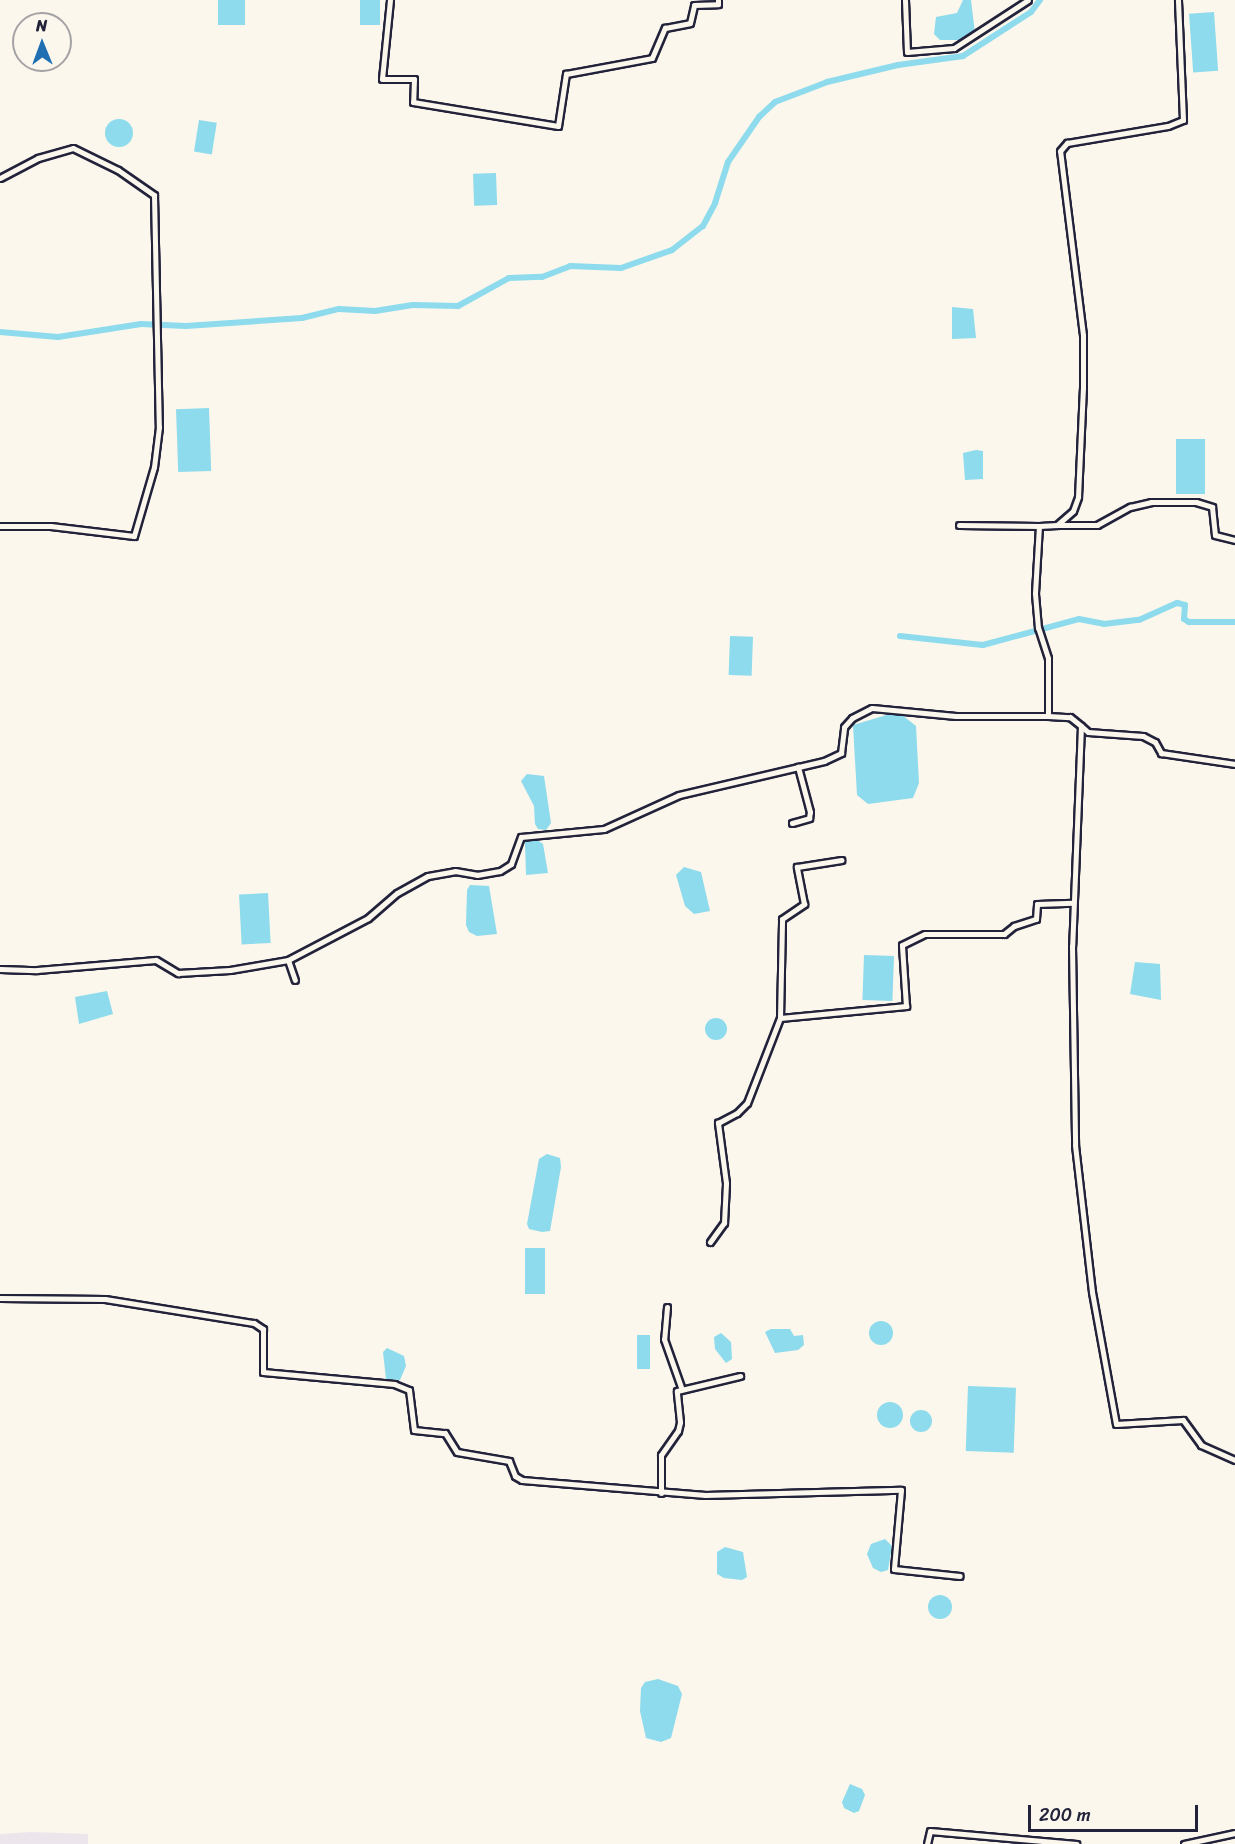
<!DOCTYPE html>
<style>
body{margin:0}
#map{position:relative;width:1235px;height:1844px;overflow:hidden;background:#fbf7ec;font-family:Sriracha,sans-serif}
div>[style]{position:absolute}
.built>*{inset:0;background:#ede5ec}
.water>*{inset:0;background:#8ddbec;transform-origin:0 0}
.round{border-radius:50%}
.canal>*{height:6px;margin:-3px;padding:0 3px;transform-origin:3px;border-radius:3px;background:#8ddbec}
.roads{filter:drop-shadow(2px 0 #22223b) drop-shadow(-2px 0 #22223b) drop-shadow(0 2px #22223b) drop-shadow(0 -2px #22223b)}
.street>*{height:5px;margin:-2.5px;padding:0 2.5px;transform-origin:2.5px;border-radius:2.5px;background:#fbf7ec}
span{translate:-50% -50%;white-space:nowrap;text-align:center;line-height:1.15;-webkit-text-stroke:4.5px #fbf7ec;paint-order:stroke}
.north{position:absolute;left:12px;top:12px;width:60px;height:60px;box-sizing:border-box;background:#fbf7ec;border:2px solid #a4a2a5;border-radius:50%;rotate:359deg;font-size:16px;font-weight:700;line-height:24px;text-align:center;color:#22223b}
.north::after{content:'';display:block;margin:auto;width:21px;height:27px;background:#1f6fb2;clip-path:polygon(50% 0,100% 100%,50% 72%,0 100%)}
.scale{position:absolute;left:1028px;top:1805px;width:170px;height:27px;box-sizing:border-box;border:3px solid #22223b;border-top:0;padding-left:8px;font-size:18px;line-height:21px;white-space:nowrap;color:#22223b;-webkit-text-stroke:4px #fbf7ec;paint-order:stroke}
</style>
<div id="map">
<div class="built">
<i style="clip-path:polygon(31px 1832px,88px 1834px,88px 1844px,0 1844px,0 1834px)"></i>
</div>
<div class="water">
<i style="left:218px;top:0;width:27px;height:25px"></i>
<i style="left:360px;top:0;width:20px;height:25px"></i>
<i style="clip-path:polygon(963px 0,971px 0,975px 33px,965px 40px,940px 40px,934px 34px,936px 17px,957px 13px)"></i>
<i style="left:1214px;top:12px;width:59px;height:25px;rotate:86deg"></i>
<i class="round" style="left:105px;top:119px;width:28px;height:28px"></i>
<i style="left:199px;top:120px;width:18px;height:32px;rotate:9deg"></i>
<i style="left:496px;top:173px;width:32px;height:23px;rotate:88deg"></i>
<i style="clip-path:polygon(952px 307px,973px 309px,976px 338px,952px 339px)"></i>
<i style="left:209px;top:408px;width:63px;height:33px;rotate:88deg"></i>
<i style="left:1176px;top:439px;width:29px;height:55px"></i>
<i style="clip-path:polygon(976px 450px,983px 451px,983px 479px,965px 480px,963px 453px)"></i>
<i style="left:730px;top:636px;width:23px;height:39px;rotate:2deg"></i>
<i style="clip-path:polygon(890px 714px,902px 715px,916px 726px,919px 783px,913px 798px,868px 804px,857px 795px,853px 725px)"></i>
<i style="clip-path:polygon(527px 774px,544px 776px,551px 823px,546px 830px,538px 829px,535px 824px,534px 806px,521px 781px)"></i>
<i style="clip-path:polygon(537px 840px,543px 844px,548px 873px,526px 875px,525px 842px)"></i>
<i style="clip-path:polygon(684px 867px,701px 872px,710px 911px,694px 914px,685px 906px,676px 875px)"></i>
<i style="clip-path:polygon(489px 886px,497px 934px,477px 936px,469px 932px,466px 925px,467px 890px,470px 885px)"></i>
<i style="left:268px;top:893px;width:50px;height:29px;rotate:87deg"></i>
<i style="left:864px;top:955px;width:30px;height:45px;rotate:2deg"></i>
<i style="clip-path:polygon(1135px 962px,1160px 964px,1161px 1000px,1130px 994px)"></i>
<i style="clip-path:polygon(107px 991px,113px 1014px,79px 1024px,75px 997px)"></i>
<i class="round" style="left:705px;top:1018px;width:22px;height:22px"></i>
<i style="clip-path:polygon(547px 1154px,560px 1158px,561px 1167px,550px 1231px,542px 1232px,529px 1229px,527px 1224px,539px 1159px)"></i>
<i style="left:525px;top:1248px;width:20px;height:46px"></i>
<i class="round" style="left:869px;top:1321px;width:24px;height:24px"></i>
<i style="clip-path:polygon(771px 1329px,790px 1329px,794px 1336px,803px 1335px,804px 1345px,798px 1350px,775px 1353px,765px 1332px)"></i>
<i style="clip-path:polygon(721px 1333px,731px 1342px,732px 1359px,726px 1363px,715px 1349px,714px 1337px)"></i>
<i style="left:637px;top:1335px;width:13px;height:34px"></i>
<i style="clip-path:polygon(387px 1348px,404px 1356px,406px 1366px,400px 1380px,386px 1379px,383px 1352px)"></i>
<i style="left:968px;top:1386px;width:48px;height:65px;rotate:2deg"></i>
<i class="round" style="left:877px;top:1402px;width:26px;height:26px"></i>
<i class="round" style="left:910px;top:1410px;width:22px;height:22px"></i>
<i style="clip-path:polygon(885px 1539px,892px 1546px,888px 1570px,881px 1572px,873px 1568px,867px 1554px,871px 1544px)"></i>
<i style="clip-path:polygon(725px 1547px,743px 1552px,747px 1577px,742px 1580px,724px 1578px,717px 1574px,717px 1552px)"></i>
<i class="round" style="left:928px;top:1595px;width:24px;height:24px"></i>
<i style="clip-path:polygon(658px 1679px,678px 1686px,682px 1694px,671px 1738px,661px 1742px,646px 1738px,640px 1711px,641px 1688px,645px 1682px)"></i>
<i style="clip-path:polygon(850px 1784px,862px 1789px,865px 1795px,859px 1811px,854px 1813px,844px 1808px,842px 1802px)"></i>
</div>
<div class="canal">
<i style="left:0;top:332px;width:58px;rotate:4.9deg"></i>
<i style="left:58px;top:337px;width:84px;rotate:-8.9deg"></i>
<i style="left:141px;top:324px;width:45px;rotate:2.5deg"></i>
<i style="left:186px;top:326px;width:116px;rotate:-3.9deg"></i>
<i style="left:302px;top:318px;width:38px;rotate:-14deg"></i>
<i style="left:339px;top:309px;width:36px;rotate:3deg"></i>
<i style="left:375px;top:311px;width:38px;rotate:-9deg"></i>
<i style="left:413px;top:305px;width:45px;rotate:1.3deg"></i>
<i style="left:458px;top:306px;width:58px;rotate:-28.8deg"></i>
<i style="left:509px;top:278px;width:33px;rotate:-2deg"></i>
<i style="left:542px;top:277px;width:30px;rotate:-21deg"></i>
<i style="left:570px;top:266px;width:51px;rotate:2.2deg"></i>
<i style="left:621px;top:268px;width:54px;rotate:-19.4deg"></i>
<i style="left:672px;top:250px;width:39px;rotate:-38deg"></i>
<i style="left:703px;top:226px;width:26px;rotate:-62deg"></i>
<i style="left:715px;top:203px;width:43px;rotate:-72.4deg"></i>
<i style="left:728px;top:162px;width:55px;rotate:-55.4deg"></i>
<i style="left:759px;top:117px;width:22px;rotate:-43deg"></i>
<i style="left:775px;top:102px;width:56px;rotate:-21deg"></i>
<i style="left:827px;top:82px;width:73px;rotate:-13.5deg"></i>
<i style="left:898px;top:65px;width:66px;rotate:-7.9deg"></i>
<i style="left:963px;top:56px;width:81px;rotate:-32.9deg"></i>
<i style="left:1031px;top:12px;width:15px;rotate:-53deg"></i>
<i style="left:900px;top:636px;width:83px;rotate:6.2deg"></i>
<i style="left:983px;top:645px;width:99px;rotate:-15.2deg"></i>
<i style="left:1079px;top:619px;width:25px;rotate:11deg"></i>
<i style="left:1104px;top:624px;width:35px;rotate:-7deg"></i>
<i style="left:1139px;top:620px;width:42px;rotate:-24.1deg"></i>
<i style="left:1177px;top:603px;width:8px;rotate:14deg"></i>
<i style="left:1185px;top:605px;width:14px;rotate:94deg"></i>
<i style="left:1184px;top:619px;width:6px;rotate:31deg"></i>
<i style="left:1189px;top:622px;width:46px"></i>
</div>
<div class="roads">
<div class="street">
<i style="left:390px;top:0;width:79px;rotate:95.8deg"></i>
<i style="left:382px;top:79px;width:32px"></i>
<i style="left:414px;top:79px;width:23px;rotate:92deg"></i>
<i style="left:413px;top:102px;width:147px;rotate:9.4deg"></i>
<i style="left:558px;top:126px;width:53px;rotate:-81.3deg"></i>
<i style="left:566px;top:74px;width:87px;rotate:-10.5deg"></i>
<i style="left:652px;top:58px;width:33px;rotate:-67deg"></i>
<i style="left:665px;top:28px;width:25px;rotate:-11deg"></i>
<i style="left:690px;top:23px;width:18px;rotate:-77deg"></i>
<i style="left:694px;top:5px;width:24px;rotate:-2deg"></i>
<i style="left:718px;top:4px;width:4px;rotate:-90deg"></i>
<i style="left:905px;top:0;width:52px;rotate:87.8deg"></i>
<i style="left:907px;top:52px;width:47px;rotate:-4.9deg"></i>
<i style="left:954px;top:48px;width:88px;rotate:-33deg"></i>
<i style="left:0;top:178px;width:43px;rotate:-27.8deg"></i>
<i style="left:38px;top:158px;width:36px;rotate:-16deg"></i>
<i style="left:73px;top:148px;width:50px;rotate:26.1deg"></i>
<i style="left:118px;top:170px;width:44px;rotate:34.8deg"></i>
<i style="left:154px;top:195px;width:232px;rotate:88.8deg"></i>
<i style="left:159px;top:427px;width:40px;rotate:97.1deg"></i>
<i style="left:154px;top:467px;width:72px;rotate:106.2deg"></i>
<i style="left:134px;top:536px;width:84px;rotate:-173.1deg"></i>
<i style="left:51px;top:526px;width:51px;rotate:180deg"></i>
<i style="left:959px;top:525px;width:80px;rotate:0.7deg"></i>
<i style="left:1057px;top:525px;width:40px"></i>
<i style="left:1097px;top:525px;width:38px;rotate:-29deg"></i>
<i style="left:1130px;top:507px;width:22px;rotate:-13deg"></i>
<i style="left:1151px;top:502px;width:45px"></i>
<i style="left:1196px;top:502px;width:17px;rotate:17deg"></i>
<i style="left:1212px;top:507px;width:28px;rotate:84deg"></i>
<i style="left:1215px;top:535px;width:21px;rotate:14deg"></i>
<i style="left:1048px;top:716px;width:22px;rotate:3deg"></i>
<i style="left:1070px;top:717px;width:14px;rotate:39deg"></i>
<i style="left:1081px;top:726px;width:220px;rotate:92.3deg"></i>
<i style="left:1072px;top:946px;width:199px;rotate:89.1deg"></i>
<i style="left:1075px;top:1145px;width:148px;rotate:83.4deg"></i>
<i style="left:1092px;top:1292px;width:134px;rotate:79.7deg"></i>
<i style="left:1116px;top:1424px;width:67px;rotate:-3.4deg"></i>
<i style="left:1183px;top:1420px;width:31px;rotate:54deg"></i>
<i style="left:1201px;top:1445px;width:37px;rotate:24deg"></i>
<i style="left:1081px;top:726px;width:9px;rotate:41deg"></i>
<i style="left:1088px;top:732px;width:55px;rotate:4.2deg"></i>
<i style="left:1143px;top:736px;width:13px;rotate:27deg"></i>
<i style="left:1155px;top:742px;width:13px;rotate:61deg"></i>
<i style="left:1161px;top:753px;width:75px;rotate:8.5deg"></i>
<i style="left:792px;top:823px;width:18px;rotate:-16deg"></i>
<i style="left:809px;top:818px;width:6px;rotate:-81deg"></i>
<i style="left:810px;top:812px;width:47px;rotate:-104.9deg"></i>
<i style="left:288px;top:960px;width:21px;rotate:71deg"></i>
<i style="left:0;top:969px;width:37px;rotate:2deg"></i>
<i style="left:37px;top:970px;width:119px;rotate:-4.8deg"></i>
<i style="left:156px;top:960px;width:26px;rotate:31deg"></i>
<i style="left:178px;top:973px;width:52px;rotate:-3.3deg"></i>
<i style="left:230px;top:970px;width:59px;rotate:-9.8deg"></i>
<i style="left:288px;top:960px;width:90px;rotate:-27.7deg"></i>
<i style="left:368px;top:918px;width:38px;rotate:-41deg"></i>
<i style="left:397px;top:893px;width:35px;rotate:-29deg"></i>
<i style="left:428px;top:876px;width:27px;rotate:-10deg"></i>
<i style="left:455px;top:871px;width:22px;rotate:10deg"></i>
<i style="left:477px;top:875px;width:23px;rotate:-10deg"></i>
<i style="left:500px;top:871px;width:13px;rotate:-32deg"></i>
<i style="left:511px;top:864px;width:29px;rotate:-70deg"></i>
<i style="left:521px;top:837px;width:83px;rotate:-5.5deg"></i>
<i style="left:604px;top:829px;width:82px;rotate:-24.4deg"></i>
<i style="left:679px;top:795px;width:149px;rotate:-13.2deg"></i>
<i style="left:824px;top:761px;width:19px;rotate:-25deg"></i>
<i style="left:841px;top:753px;width:26px;rotate:-83deg"></i>
<i style="left:844px;top:727px;width:12px;rotate:-48deg"></i>
<i style="left:852px;top:718px;width:22px;rotate:-27deg"></i>
<i style="left:872px;top:708px;width:84px;rotate:5.4deg"></i>
<i style="left:956px;top:716px;width:92px"></i>
<i style="left:1048px;top:716px;width:58px;rotate:-90deg"></i>
<i style="left:1048px;top:658px;width:32px;rotate:-108deg"></i>
<i style="left:1038px;top:628px;width:35px;rotate:-95deg"></i>
<i style="left:1035px;top:593px;width:67px;rotate:-86.6deg"></i>
<i style="left:1039px;top:526px;width:18px;rotate:-3deg"></i>
<i style="left:1057px;top:525px;width:21px;rotate:-41deg"></i>
<i style="left:1073px;top:511px;width:15px;rotate:-70deg"></i>
<i style="left:1078px;top:497px;width:109px;rotate:-87.4deg"></i>
<i style="left:1083px;top:388px;width:53px;rotate:-90deg"></i>
<i style="left:1083px;top:335px;width:185px;rotate:-97.1deg"></i>
<i style="left:1060px;top:151px;width:11px;rotate:-49deg"></i>
<i style="left:1067px;top:143px;width:102px;rotate:-9.6deg"></i>
<i style="left:1168px;top:126px;width:16px;rotate:-22deg"></i>
<i style="left:1183px;top:120px;width:120px;rotate:-92.4deg"></i>
<i style="left:780px;top:1018px;width:99px;rotate:-88.8deg"></i>
<i style="left:782px;top:919px;width:27px;rotate:-34deg"></i>
<i style="left:804px;top:904px;width:38px;rotate:-101deg"></i>
<i style="left:797px;top:867px;width:45px;rotate:-9deg"></i>
<i style="left:710px;top:1242px;width:24px;rotate:-54deg"></i>
<i style="left:724px;top:1223px;width:40px;rotate:-87.1deg"></i>
<i style="left:726px;top:1183px;width:61px;rotate:-97.6deg"></i>
<i style="left:718px;top:1123px;width:21px;rotate:-28deg"></i>
<i style="left:737px;top:1113px;width:14px;rotate:-45deg"></i>
<i style="left:747px;top:1103px;width:91px;rotate:-68.8deg"></i>
<i style="left:780px;top:1018px;width:127px;rotate:-5.4deg"></i>
<i style="left:906px;top:1006px;width:61px;rotate:-93.8deg"></i>
<i style="left:902px;top:945px;width:25px;rotate:-26deg"></i>
<i style="left:925px;top:934px;width:79px"></i>
<i style="left:1004px;top:934px;width:13px;rotate:-39deg"></i>
<i style="left:1014px;top:926px;width:23px;rotate:-18deg"></i>
<i style="left:1036px;top:919px;width:15px;rotate:-86deg"></i>
<i style="left:1037px;top:904px;width:36px;rotate:-2deg"></i>
<i style="left:0;top:1298px;width:105px;rotate:0.5deg"></i>
<i style="left:105px;top:1299px;width:151px;rotate:9.2deg"></i>
<i style="left:254px;top:1323px;width:11px;rotate:34deg"></i>
<i style="left:263px;top:1329px;width:43px;rotate:90deg"></i>
<i style="left:263px;top:1372px;width:132px;rotate:5.2deg"></i>
<i style="left:394px;top:1384px;width:16px;rotate:22deg"></i>
<i style="left:409px;top:1390px;width:40px;rotate:82.9deg"></i>
<i style="left:414px;top:1430px;width:31px;rotate:6deg"></i>
<i style="left:445px;top:1433px;width:22px;rotate:58deg"></i>
<i style="left:457px;top:1452px;width:53px;rotate:9.8deg"></i>
<i style="left:509px;top:1461px;width:16px;rotate:68deg"></i>
<i style="left:515px;top:1476px;width:8px;rotate:30deg"></i>
<i style="left:522px;top:1480px;width:184px;rotate:4.7deg"></i>
<i style="left:705px;top:1495px;width:196px;rotate:-1.5deg"></i>
<i style="left:901px;top:1490px;width:79px;rotate:95.1deg"></i>
<i style="left:894px;top:1569px;width:66px;rotate:6.1deg"></i>
<i style="left:667px;top:1307px;width:32px;rotate:95deg"></i>
<i style="left:664px;top:1339px;width:51px;rotate:70.5deg"></i>
<i style="left:661px;top:1493px;width:38px;rotate:-90deg"></i>
<i style="left:661px;top:1455px;width:29px;rotate:-55deg"></i>
<i style="left:678px;top:1431px;width:9px;rotate:-77deg"></i>
<i style="left:680px;top:1422px;width:31px;rotate:-96deg"></i>
<i style="left:677px;top:1391px;width:65px;rotate:-13.4deg"></i>
<i style="left:927px;top:1844px;width:13px;rotate:-77deg"></i>
<i style="left:930px;top:1831px;width:147px;rotate:5.1deg"></i>
<i style="left:1184px;top:1844px;width:52px;rotate:-12.2deg"></i>
</div>
</div>
<div class="north">N</div>
<div class="scale">200 m</div>
</div>
